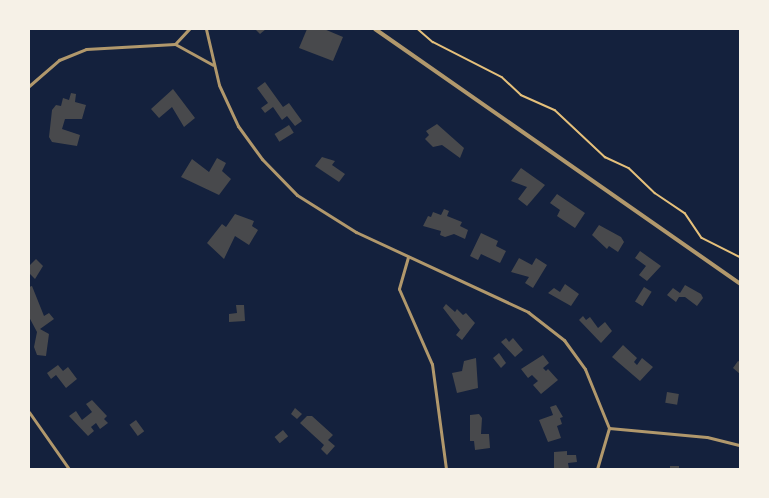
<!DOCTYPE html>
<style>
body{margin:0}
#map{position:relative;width:769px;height:498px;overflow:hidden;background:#14213d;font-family:Barlow,sans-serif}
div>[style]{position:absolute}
.building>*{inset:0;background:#48494c;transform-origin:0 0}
.path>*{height:1.5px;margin:-0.75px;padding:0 0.75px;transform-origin:0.75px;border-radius:0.75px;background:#e5c07b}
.minor>*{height:3px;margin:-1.5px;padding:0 1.5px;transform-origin:1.5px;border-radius:1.5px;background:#b1986c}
.tertiary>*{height:4px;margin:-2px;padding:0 2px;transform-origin:2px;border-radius:2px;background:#b1986c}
span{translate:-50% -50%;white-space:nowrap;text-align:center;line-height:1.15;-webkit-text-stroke:4px #f6f1e7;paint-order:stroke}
.frame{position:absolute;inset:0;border:30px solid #f6f1e7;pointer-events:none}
</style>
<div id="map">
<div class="building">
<i style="clip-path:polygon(255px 29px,266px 29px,260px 34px)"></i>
<i style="clip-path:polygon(307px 29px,324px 29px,343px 37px,333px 61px,299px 48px)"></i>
<i style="clip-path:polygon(265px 82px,283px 107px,289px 103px,302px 121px,295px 126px,287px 116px,282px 120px,273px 107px,265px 113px,261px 108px,268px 103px,257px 88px)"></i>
<i style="clip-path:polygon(173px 89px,195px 118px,184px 127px,172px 107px,159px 118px,151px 109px)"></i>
<i style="clip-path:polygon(71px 93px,76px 94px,75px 102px,86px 105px,82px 119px,65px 119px,62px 129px,80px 135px,77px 146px,52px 142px,49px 137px,52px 110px,56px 105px,61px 106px,63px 98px,69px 100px)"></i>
<i style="clip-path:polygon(437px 124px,464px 148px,460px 158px,442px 145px,433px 147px,425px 139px,429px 135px,426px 131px)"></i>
<i style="left:289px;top:125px;width:9px;height:17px;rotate:58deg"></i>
<i style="clip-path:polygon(322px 157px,335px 161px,332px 165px,345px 174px,339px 182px,315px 166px)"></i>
<i style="clip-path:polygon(217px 158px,226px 163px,222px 171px,231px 179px,219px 195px,181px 177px,192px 159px,209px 172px)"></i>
<i style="clip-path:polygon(521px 168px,545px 185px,527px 206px,518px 199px,527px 187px,511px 181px)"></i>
<i style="clip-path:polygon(557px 194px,585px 213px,575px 228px,557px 216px,560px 210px,550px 203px)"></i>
<i style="clip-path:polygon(444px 209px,449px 211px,447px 216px,462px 222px,460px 226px,468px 230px,465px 239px,454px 234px,445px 237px,440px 235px,441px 231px,423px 226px,428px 216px,431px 217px,433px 212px,441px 215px)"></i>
<i style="clip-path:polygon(235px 214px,254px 221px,252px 226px,258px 230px,249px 245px,235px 236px,224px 259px,207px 243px,222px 224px,226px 227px)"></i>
<i style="clip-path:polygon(599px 225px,621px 237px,624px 242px,618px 252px,609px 246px,607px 249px,592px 235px)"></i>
<i style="clip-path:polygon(481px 233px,498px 241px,496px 246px,506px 251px,500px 263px,481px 254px,478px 260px,470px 256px)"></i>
<i style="clip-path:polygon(640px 251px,661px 266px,647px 281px,639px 275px,646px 266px,635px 258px)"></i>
<i style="clip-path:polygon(519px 258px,532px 265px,536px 258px,547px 265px,533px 288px,525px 283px,529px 277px,511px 272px)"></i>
<i style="clip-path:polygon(36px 259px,43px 266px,35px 279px,29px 273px,29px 266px)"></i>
<i style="clip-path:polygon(565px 284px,579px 294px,571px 306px,548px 293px,554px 288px,560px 292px)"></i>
<i style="clip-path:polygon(685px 285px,701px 294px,703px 298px,697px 306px,685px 297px,679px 297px,676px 302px,667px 295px,673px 288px,680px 293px)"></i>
<i style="clip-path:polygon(32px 286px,44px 316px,49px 313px,54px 319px,40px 329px,49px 334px,46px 356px,37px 355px,34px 347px,37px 332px,29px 317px,29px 287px)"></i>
<i style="left:644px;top:287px;width:9px;height:17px;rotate:32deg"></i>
<i style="clip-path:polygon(446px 304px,455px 312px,457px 309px,463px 315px,466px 313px,475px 323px,462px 340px,456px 335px,460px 330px,443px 308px)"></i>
<i style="clip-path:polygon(236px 305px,244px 305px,245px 321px,229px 322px,229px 314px,237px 313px)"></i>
<i style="clip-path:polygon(583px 316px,586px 320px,590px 317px,598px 328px,605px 322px,612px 331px,601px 343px,579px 320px)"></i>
<i style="clip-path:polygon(506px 338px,509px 342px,513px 338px,523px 350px,515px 357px,501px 342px)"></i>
<i style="clip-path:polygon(623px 345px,637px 358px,634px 362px,637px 365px,642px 358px,653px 367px,640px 381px,612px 357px)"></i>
<i style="clip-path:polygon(499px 353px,506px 363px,501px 368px,493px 358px)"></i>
<i style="clip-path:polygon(543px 355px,549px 363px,543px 368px,546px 371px,548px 369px,558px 380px,541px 394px,533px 385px,538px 381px,532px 375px,528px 378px,521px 369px)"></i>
<i style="clip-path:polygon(476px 358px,478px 388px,457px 393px,452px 373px,462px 371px,464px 361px)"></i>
<i style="clip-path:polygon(738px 361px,740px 362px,740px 374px,733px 368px)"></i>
<i style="clip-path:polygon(58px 365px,63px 371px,68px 367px,77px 379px,66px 388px,56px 375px,51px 379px,47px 373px)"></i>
<i style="left:667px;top:392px;width:12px;height:11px;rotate:9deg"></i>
<i style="clip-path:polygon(92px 400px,107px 416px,104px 419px,108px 423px,100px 429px,96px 423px,91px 427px,94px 431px,88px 436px,69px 416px,76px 411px,82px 420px,92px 412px,86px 404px)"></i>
<i style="clip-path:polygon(556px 405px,563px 417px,560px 418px,562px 424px,557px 426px,561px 438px,548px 442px,539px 420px,553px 415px,550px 407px)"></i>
<i style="clip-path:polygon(295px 408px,302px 414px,297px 419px,291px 414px)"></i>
<i style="clip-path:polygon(479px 414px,482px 418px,481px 434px,489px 434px,490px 448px,475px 450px,474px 441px,470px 441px,470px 415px)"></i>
<i style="clip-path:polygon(307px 416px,312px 416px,333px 435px,328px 440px,335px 446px,327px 455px,321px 449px,324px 445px,300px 423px)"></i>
<i style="left:136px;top:420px;width:14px;height:8px;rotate:54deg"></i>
<i style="left:283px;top:430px;width:8px;height:11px;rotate:50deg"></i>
<i style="clip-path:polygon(567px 451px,567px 455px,576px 455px,577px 462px,568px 463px,569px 469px,554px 469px,554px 452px)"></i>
<i style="left:670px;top:466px;width:9px;height:3px"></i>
</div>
<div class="path">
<i style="left:418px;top:29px;width:20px;rotate:41deg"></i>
<i style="left:433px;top:42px;width:77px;rotate:26.9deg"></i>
<i style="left:502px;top:77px;width:26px;rotate:43deg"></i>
<i style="left:521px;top:95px;width:37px;rotate:24deg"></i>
<i style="left:555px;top:110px;width:69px;rotate:43.2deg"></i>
<i style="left:605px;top:157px;width:26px;rotate:25deg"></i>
<i style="left:629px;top:168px;width:36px;rotate:44deg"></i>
<i style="left:655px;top:193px;width:36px;rotate:34deg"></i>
<i style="left:685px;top:213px;width:30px;rotate:56deg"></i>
<i style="left:702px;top:238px;width:42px;rotate:26.6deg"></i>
</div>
<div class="minor">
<i style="left:206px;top:29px;width:57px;rotate:76.9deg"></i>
<i style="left:219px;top:85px;width:45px;rotate:65.1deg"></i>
<i style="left:238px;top:126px;width:41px;rotate:54deg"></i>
<i style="left:262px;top:159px;width:50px;rotate:45.8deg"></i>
<i style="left:297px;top:195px;width:70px;rotate:32.1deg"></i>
<i style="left:356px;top:232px;width:190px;rotate:24.9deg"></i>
<i style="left:528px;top:312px;width:46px;rotate:37.9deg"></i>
<i style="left:564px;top:340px;width:36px;rotate:54deg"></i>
<i style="left:585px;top:369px;width:64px;rotate:67.9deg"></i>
<i style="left:609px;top:428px;width:43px;rotate:106.3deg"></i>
<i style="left:175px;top:44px;width:43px;rotate:28.9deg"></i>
<i style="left:175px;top:44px;width:21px;rotate:-47deg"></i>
<i style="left:29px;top:86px;width:40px;rotate:-41deg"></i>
<i style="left:59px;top:60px;width:29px;rotate:-22deg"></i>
<i style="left:86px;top:49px;width:89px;rotate:-3.2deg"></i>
<i style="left:408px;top:257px;width:33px;rotate:106deg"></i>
<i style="left:399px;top:289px;width:82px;rotate:66.3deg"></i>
<i style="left:432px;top:364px;width:106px;rotate:82.4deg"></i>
<i style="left:29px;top:412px;width:70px;rotate:54.9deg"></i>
<i style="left:609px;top:428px;width:98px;rotate:5.2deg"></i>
<i style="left:707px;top:437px;width:34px;rotate:14deg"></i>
</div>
<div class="tertiary">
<i style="left:375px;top:29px;width:445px;rotate:34.9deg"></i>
</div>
<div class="frame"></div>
</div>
